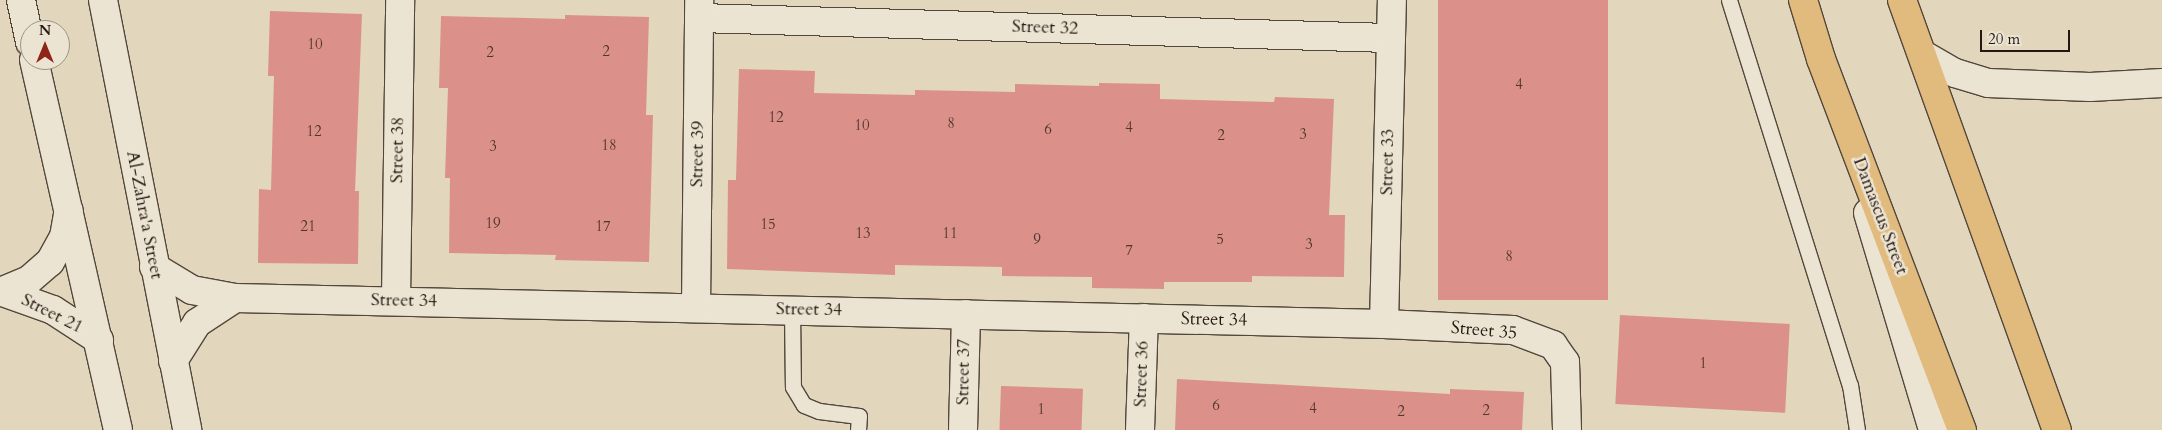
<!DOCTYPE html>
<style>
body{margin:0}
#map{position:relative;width:2162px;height:430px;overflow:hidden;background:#e2d6bc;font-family:Cardo,serif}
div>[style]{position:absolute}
.building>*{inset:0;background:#db9189;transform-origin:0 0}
.roads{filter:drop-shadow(1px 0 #53473c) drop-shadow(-1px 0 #53473c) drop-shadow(0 1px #53473c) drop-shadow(0 -1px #53473c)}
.lane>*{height:15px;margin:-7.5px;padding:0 7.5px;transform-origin:7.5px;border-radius:7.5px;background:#ece4d3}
.street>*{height:28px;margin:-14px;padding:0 14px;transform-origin:14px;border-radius:14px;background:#ece4d3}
.secondary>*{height:28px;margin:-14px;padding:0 14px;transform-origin:14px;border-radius:14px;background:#ece4d3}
.primary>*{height:28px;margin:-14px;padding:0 14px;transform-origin:14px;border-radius:14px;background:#e1bb7e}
span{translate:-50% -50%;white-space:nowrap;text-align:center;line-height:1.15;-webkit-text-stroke:5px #ece4d3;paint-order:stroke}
.number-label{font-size:15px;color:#51362f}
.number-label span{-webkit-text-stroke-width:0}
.street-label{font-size:18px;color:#231711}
.north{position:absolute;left:20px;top:20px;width:50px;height:50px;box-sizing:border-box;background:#ece4d3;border:1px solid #9c9285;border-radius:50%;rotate:0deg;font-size:14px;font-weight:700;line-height:20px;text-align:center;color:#231711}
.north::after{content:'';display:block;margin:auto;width:18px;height:22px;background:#8f2418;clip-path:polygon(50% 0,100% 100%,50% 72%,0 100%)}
.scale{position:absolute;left:1980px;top:30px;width:90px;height:22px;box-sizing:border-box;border:2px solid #231711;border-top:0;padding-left:6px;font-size:15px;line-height:18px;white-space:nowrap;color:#231711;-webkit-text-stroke:4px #ece4d3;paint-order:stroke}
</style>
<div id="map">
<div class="building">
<i style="left:1438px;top:0;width:170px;height:300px"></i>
<i style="clip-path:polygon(270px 11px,362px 14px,355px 191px,359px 191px,358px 264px,258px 263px,259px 189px,271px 190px,274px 76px,268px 76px)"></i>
<i style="clip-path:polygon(565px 15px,649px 17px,646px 115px,653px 115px,649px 262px,555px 260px,556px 255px,449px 253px,450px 178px,445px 178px,448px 88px,439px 88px,441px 16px,565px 19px)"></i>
<i style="clip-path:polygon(739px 69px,815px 71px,814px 93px,915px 95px,915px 90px,1015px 92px,1015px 84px,1099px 86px,1099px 83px,1160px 84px,1160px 99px,1274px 102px,1275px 97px,1334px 99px,1329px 215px,1345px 215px,1344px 277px,1252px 276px,1252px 282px,1164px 282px,1164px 289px,1092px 288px,1092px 277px,1002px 276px,1002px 267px,895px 265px,895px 275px,727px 269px,728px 180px,736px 180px)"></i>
<i style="left:1620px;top:315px;width:170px;height:89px;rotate:3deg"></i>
<i style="clip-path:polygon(1177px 379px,1450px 394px,1450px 389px,1524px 392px,1522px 430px,1175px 430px)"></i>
<i style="left:1001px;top:386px;width:82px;height:44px;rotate:2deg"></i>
</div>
<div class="roads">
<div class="lane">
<i style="left:1729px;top:0;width:404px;rotate:72.6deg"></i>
<i style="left:1850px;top:385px;width:46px;rotate:81.2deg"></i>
<i style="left:792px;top:310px;width:77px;rotate:89.3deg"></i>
<i style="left:793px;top:387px;width:21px;rotate:59deg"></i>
<i style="left:804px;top:405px;width:16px;rotate:22deg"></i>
<i style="left:819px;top:411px;width:40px;rotate:7.1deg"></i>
<i style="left:859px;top:416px;width:14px;rotate:94deg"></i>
</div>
<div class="street">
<i style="left:699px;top:18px;width:692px;rotate:1.66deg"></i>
<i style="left:1922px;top:54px;width:38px;rotate:30deg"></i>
<i style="left:1955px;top:73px;width:34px;rotate:17deg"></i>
<i style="left:1988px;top:83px;width:102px;rotate:2.2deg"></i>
<i style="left:2090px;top:87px;width:72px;rotate:-3.2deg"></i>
<i style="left:154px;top:267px;width:44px;rotate:31.2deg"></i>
<i style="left:192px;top:290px;width:44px;rotate:10.5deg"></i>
<i style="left:235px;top:298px;width:1149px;rotate:1.3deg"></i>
<i style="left:1384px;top:324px;width:129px;rotate:2.7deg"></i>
<i style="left:1513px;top:330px;width:43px;rotate:20.6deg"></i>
<i style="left:1553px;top:345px;width:21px;rotate:55deg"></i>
<i style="left:1565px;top:362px;width:68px;rotate:88.3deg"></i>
<i style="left:0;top:291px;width:56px;rotate:19.7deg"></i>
<i style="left:53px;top:310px;width:55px;rotate:33.1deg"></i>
<i style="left:3px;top:291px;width:28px;rotate:-23deg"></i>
<i style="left:29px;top:280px;width:28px;rotate:-41deg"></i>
<i style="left:50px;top:262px;width:29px;rotate:-61deg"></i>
<i style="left:64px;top:237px;width:27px;rotate:-80deg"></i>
<i style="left:396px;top:300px;width:300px;rotate:-89.2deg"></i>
<i style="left:696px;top:308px;width:308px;rotate:-89.4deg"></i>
<i style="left:1384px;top:324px;width:324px;rotate:-88.6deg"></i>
<i style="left:173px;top:361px;width:45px;rotate:-57.7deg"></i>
<i style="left:197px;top:323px;width:45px;rotate:-33.3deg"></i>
<i style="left:963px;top:430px;width:116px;rotate:-88.5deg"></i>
<i style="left:1140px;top:430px;width:112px;rotate:-88deg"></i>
</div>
<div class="secondary">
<i style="left:21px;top:0;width:43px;rotate:77.9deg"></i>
<i style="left:103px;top:0;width:438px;rotate:78.9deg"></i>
<i style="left:34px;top:60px;width:379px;rotate:77.2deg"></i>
<i style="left:1868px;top:213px;width:227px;rotate:73.3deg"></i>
</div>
<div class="primary">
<i style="left:1803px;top:0;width:62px;rotate:73deg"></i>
<i style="left:1821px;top:59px;width:397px;rotate:69.2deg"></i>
<i style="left:1902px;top:0;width:457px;rotate:70.2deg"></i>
</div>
</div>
<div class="number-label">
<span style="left:315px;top:45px">10</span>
<span style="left:606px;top:52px">2</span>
<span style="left:490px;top:53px">2</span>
<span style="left:1519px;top:85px">4</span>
<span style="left:776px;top:118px">12</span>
<span style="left:951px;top:124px">8</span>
<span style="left:862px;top:126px">10</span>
<span style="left:1129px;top:128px">4</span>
<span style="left:1048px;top:130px">6</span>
<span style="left:314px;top:132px">12</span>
<span style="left:1303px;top:135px">3</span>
<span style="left:1221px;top:136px">2</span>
<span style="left:609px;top:146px">18</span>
<span style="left:493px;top:147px">3</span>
<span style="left:493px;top:224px">19</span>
<span style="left:768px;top:225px">15</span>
<span style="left:308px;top:227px">21</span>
<span style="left:603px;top:227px">17</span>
<span style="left:863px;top:234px">13</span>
<span style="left:950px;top:234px">11</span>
<span style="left:1037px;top:240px">9</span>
<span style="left:1220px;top:240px">5</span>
<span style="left:1309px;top:245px">3</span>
<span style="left:1129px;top:251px">7</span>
<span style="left:1509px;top:257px">8</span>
<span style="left:1703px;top:364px">1</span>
<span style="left:1216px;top:406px">6</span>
<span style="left:1313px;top:409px">4</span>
<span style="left:1041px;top:410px">1</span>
<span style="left:1486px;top:411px">2</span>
<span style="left:1401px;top:412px">2</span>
</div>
<div class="street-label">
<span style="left:1045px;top:28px;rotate:2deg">Street 32</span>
<span style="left:398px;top:150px;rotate:-89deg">Street 38</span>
<span style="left:698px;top:154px;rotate:-89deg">Street 39</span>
<span style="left:1388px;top:162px;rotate:-89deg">Street 33</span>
<span style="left:144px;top:215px;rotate:79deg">Al-Zahra'a Street</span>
<span style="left:1880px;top:216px;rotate:69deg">Damascus Street</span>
<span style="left:404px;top:301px;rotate:1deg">Street 34</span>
<span style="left:809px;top:310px;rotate:1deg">Street 34</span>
<span style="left:52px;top:314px;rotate:27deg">Street 21</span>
<span style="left:1214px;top:320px;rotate:1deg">Street 34</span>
<span style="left:1484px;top:331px;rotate:5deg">Street 35</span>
<span style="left:964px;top:372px;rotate:-89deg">Street 37</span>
<span style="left:1142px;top:374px;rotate:-88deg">Street 36</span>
</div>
<div class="north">N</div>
<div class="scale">20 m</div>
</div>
